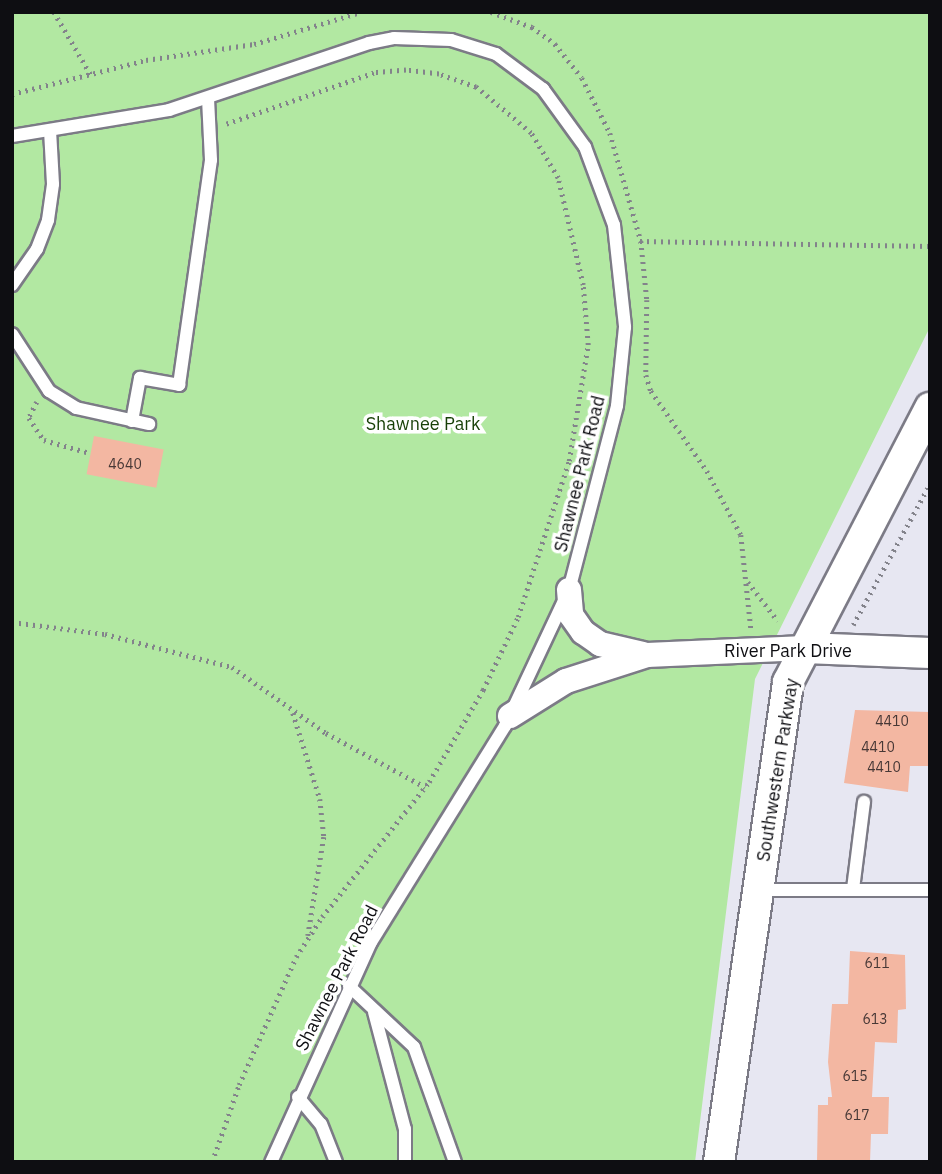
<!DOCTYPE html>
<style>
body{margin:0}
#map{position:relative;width:942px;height:1174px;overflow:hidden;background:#e7e7f2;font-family:"IBM Plex Sans",sans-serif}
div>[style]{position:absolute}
.green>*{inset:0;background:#b2e8a2}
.building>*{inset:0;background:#f3b7a2;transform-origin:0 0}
.path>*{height:4.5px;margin-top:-2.25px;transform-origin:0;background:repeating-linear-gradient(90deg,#83838b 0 2px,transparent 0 7px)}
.roads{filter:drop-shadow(2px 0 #7c7b86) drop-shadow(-2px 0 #7c7b86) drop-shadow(0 2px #7c7b86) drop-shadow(0 -2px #7c7b86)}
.service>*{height:12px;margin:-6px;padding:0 6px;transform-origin:6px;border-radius:6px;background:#fff}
.minor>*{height:24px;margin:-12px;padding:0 12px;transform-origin:12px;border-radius:12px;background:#fff}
.tertiary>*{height:30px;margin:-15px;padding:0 15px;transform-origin:15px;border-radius:15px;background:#fff}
span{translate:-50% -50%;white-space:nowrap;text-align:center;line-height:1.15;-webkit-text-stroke:7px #fff;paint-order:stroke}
.number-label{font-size:14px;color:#473836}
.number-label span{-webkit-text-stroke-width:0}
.park-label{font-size:18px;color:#173f06}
.street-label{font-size:18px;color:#0e0e12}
.frame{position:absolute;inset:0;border:14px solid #0e0e12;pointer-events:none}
</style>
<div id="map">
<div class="green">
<i style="clip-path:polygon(12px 12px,930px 12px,930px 327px,755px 679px,695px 1162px,12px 1162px)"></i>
</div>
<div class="building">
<i style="left:94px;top:436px;width:71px;height:39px;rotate:11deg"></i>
<i style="clip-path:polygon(855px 710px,930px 712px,930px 766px,910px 766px,908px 792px,844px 783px)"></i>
<i style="clip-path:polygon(850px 951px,905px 955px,906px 1009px,898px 1010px,897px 1043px,875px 1042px,872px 1097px,889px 1097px,888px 1134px,871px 1134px,870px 1162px,817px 1162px,818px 1105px,828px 1105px,828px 1097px,832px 1097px,828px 1062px,832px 1004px,848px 1004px)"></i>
</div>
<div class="path">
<i style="left:54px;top:12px;width:73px;rotate:59.6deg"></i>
<i style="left:491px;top:12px;width:44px;rotate:20.1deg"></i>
<i style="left:532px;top:27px;width:29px;rotate:36deg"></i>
<i style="left:555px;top:44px;width:43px;rotate:51.5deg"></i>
<i style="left:582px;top:78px;width:62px;rotate:63deg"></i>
<i style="left:610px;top:133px;width:112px;rotate:74deg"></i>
<i style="left:641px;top:241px;width:59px;rotate:84.2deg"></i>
<i style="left:647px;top:300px;width:75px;rotate:90.8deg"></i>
<i style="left:646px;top:375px;width:17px;rotate:73deg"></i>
<i style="left:651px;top:391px;width:98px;rotate:55deg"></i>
<i style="left:707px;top:471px;width:72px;rotate:62deg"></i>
<i style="left:741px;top:535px;width:94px;rotate:83.9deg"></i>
<i style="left:12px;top:94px;width:138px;rotate:-14.2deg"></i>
<i style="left:146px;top:60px;width:109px;rotate:-8.4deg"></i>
<i style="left:254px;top:44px;width:112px;rotate:-16.7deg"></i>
<i style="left:640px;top:241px;width:290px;rotate:1deg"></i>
<i style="left:37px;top:402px;width:18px;rotate:117deg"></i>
<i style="left:29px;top:418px;width:27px;rotate:56deg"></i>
<i style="left:44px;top:440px;width:48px;rotate:15.8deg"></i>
<i style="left:748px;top:582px;width:49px;rotate:52.4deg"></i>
<i style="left:12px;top:622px;width:94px;rotate:7.4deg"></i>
<i style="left:105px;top:634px;width:131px;rotate:14.6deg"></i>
<i style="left:232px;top:667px;width:115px;rotate:35.1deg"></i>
<i style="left:326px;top:733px;width:113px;rotate:28.6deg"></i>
<i style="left:853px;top:625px;width:161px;rotate:-61.4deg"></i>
<i style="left:293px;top:713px;width:90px;rotate:72.6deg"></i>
<i style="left:320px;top:799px;width:38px;rotate:84deg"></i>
<i style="left:324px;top:837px;width:100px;rotate:99.2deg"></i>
<i style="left:212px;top:1162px;width:82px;rotate:-70.7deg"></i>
<i style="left:239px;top:1085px;width:140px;rotate:-66deg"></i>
<i style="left:296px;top:957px;width:48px;rotate:-57deg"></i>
<i style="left:322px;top:917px;width:172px;rotate:-51.6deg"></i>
<i style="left:429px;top:782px;width:107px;rotate:-59.6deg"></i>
<i style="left:483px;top:690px;width:81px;rotate:-64.4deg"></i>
<i style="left:518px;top:617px;width:164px;rotate:-71.9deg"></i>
<i style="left:569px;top:461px;width:118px;rotate:-80.7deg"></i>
<i style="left:588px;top:345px;width:60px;rotate:-94.8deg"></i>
<i style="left:583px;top:285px;width:110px;rotate:-103.2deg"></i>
<i style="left:558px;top:178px;width:52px;rotate:-121deg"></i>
<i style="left:531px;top:133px;width:72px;rotate:-140.1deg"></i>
<i style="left:476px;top:87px;width:39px;rotate:-161deg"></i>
<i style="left:439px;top:74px;width:33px;rotate:-173deg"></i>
<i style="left:406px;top:70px;width:32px;rotate:175deg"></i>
<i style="left:374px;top:73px;width:156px;rotate:160.9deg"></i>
</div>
<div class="roads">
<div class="service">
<i style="left:12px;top:136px;width:159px;rotate:-9.4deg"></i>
<i style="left:169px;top:110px;width:211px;rotate:-18.5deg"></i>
<i style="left:369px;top:43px;width:25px;rotate:-11deg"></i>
<i style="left:394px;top:38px;width:57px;rotate:2deg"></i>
<i style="left:451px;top:40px;width:47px;rotate:17.3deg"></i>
<i style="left:496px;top:54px;width:59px;rotate:36.7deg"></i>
<i style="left:543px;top:89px;width:72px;rotate:54.1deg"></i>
<i style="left:585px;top:147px;width:83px;rotate:69.6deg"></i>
<i style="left:614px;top:225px;width:103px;rotate:83.8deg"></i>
<i style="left:625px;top:327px;width:79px;rotate:95.8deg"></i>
<i style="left:617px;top:406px;width:190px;rotate:104.6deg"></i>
<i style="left:569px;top:590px;width:150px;rotate:115.2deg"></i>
<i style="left:505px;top:726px;width:254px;rotate:121.8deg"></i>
<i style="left:371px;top:942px;width:242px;rotate:114.4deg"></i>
<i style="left:12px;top:285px;width:44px;rotate:-55.2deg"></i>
<i style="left:37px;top:249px;width:31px;rotate:-69deg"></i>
<i style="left:48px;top:220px;width:36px;rotate:-82deg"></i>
<i style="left:53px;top:184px;width:53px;rotate:-93.2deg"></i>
<i style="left:12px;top:334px;width:68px;rotate:57deg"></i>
<i style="left:49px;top:391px;width:32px;rotate:32deg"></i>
<i style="left:76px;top:408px;width:75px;rotate:12.4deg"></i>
<i style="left:132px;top:421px;width:44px;rotate:-79.5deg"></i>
<i style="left:140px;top:378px;width:40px;rotate:10deg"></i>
<i style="left:179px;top:385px;width:227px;rotate:-81.9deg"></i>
<i style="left:211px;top:160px;width:62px;rotate:-92.8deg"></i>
<i style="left:853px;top:889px;width:88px;rotate:-82.8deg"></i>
<i style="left:760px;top:890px;width:170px"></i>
<i style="left:349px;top:986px;width:89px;rotate:43.2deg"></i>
<i style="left:414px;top:1047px;width:122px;rotate:70.4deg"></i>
<i style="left:374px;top:1012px;width:121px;rotate:75.2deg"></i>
<i style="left:405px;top:1129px;width:33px;rotate:90deg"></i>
<i style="left:298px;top:1097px;width:35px;rotate:50deg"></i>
<i style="left:321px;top:1124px;width:41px;rotate:68.5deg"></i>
</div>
<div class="minor">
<i style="left:569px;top:590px;width:25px;rotate:85deg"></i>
<i style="left:571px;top:615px;width:21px;rotate:55deg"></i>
<i style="left:583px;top:632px;width:21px;rotate:35deg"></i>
<i style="left:600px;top:644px;width:44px;rotate:13.1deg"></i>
<i style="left:510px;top:716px;width:66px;rotate:-32deg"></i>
<i style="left:566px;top:681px;width:85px;rotate:-17.8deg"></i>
<i style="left:647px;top:655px;width:158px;rotate:-2.5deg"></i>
</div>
<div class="tertiary">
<i style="left:805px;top:648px;width:125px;rotate:2.3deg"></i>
<i style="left:719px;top:1162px;width:485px;rotate:-81.8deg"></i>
<i style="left:788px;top:682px;width:309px;rotate:-62.6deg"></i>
</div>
</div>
<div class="number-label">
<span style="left:125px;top:464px">4640</span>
<span style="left:892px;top:721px">4410</span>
<span style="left:878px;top:747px">4410</span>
<span style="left:884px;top:767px">4410</span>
<span style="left:877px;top:963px">611</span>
<span style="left:875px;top:1019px">613</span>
<span style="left:855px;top:1076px">615</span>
<span style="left:857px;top:1115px">617</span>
</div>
<div class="park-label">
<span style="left:423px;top:424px">Shawnee Park</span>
</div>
<div class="street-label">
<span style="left:580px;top:474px;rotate:-76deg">Shawnee Park Road</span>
<span style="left:788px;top:651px">River Park Drive</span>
<span style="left:778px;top:770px;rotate:-81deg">Southwestern Parkway</span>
<span style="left:337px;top:978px;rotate:-63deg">Shawnee Park Road</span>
</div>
<div class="frame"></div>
</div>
